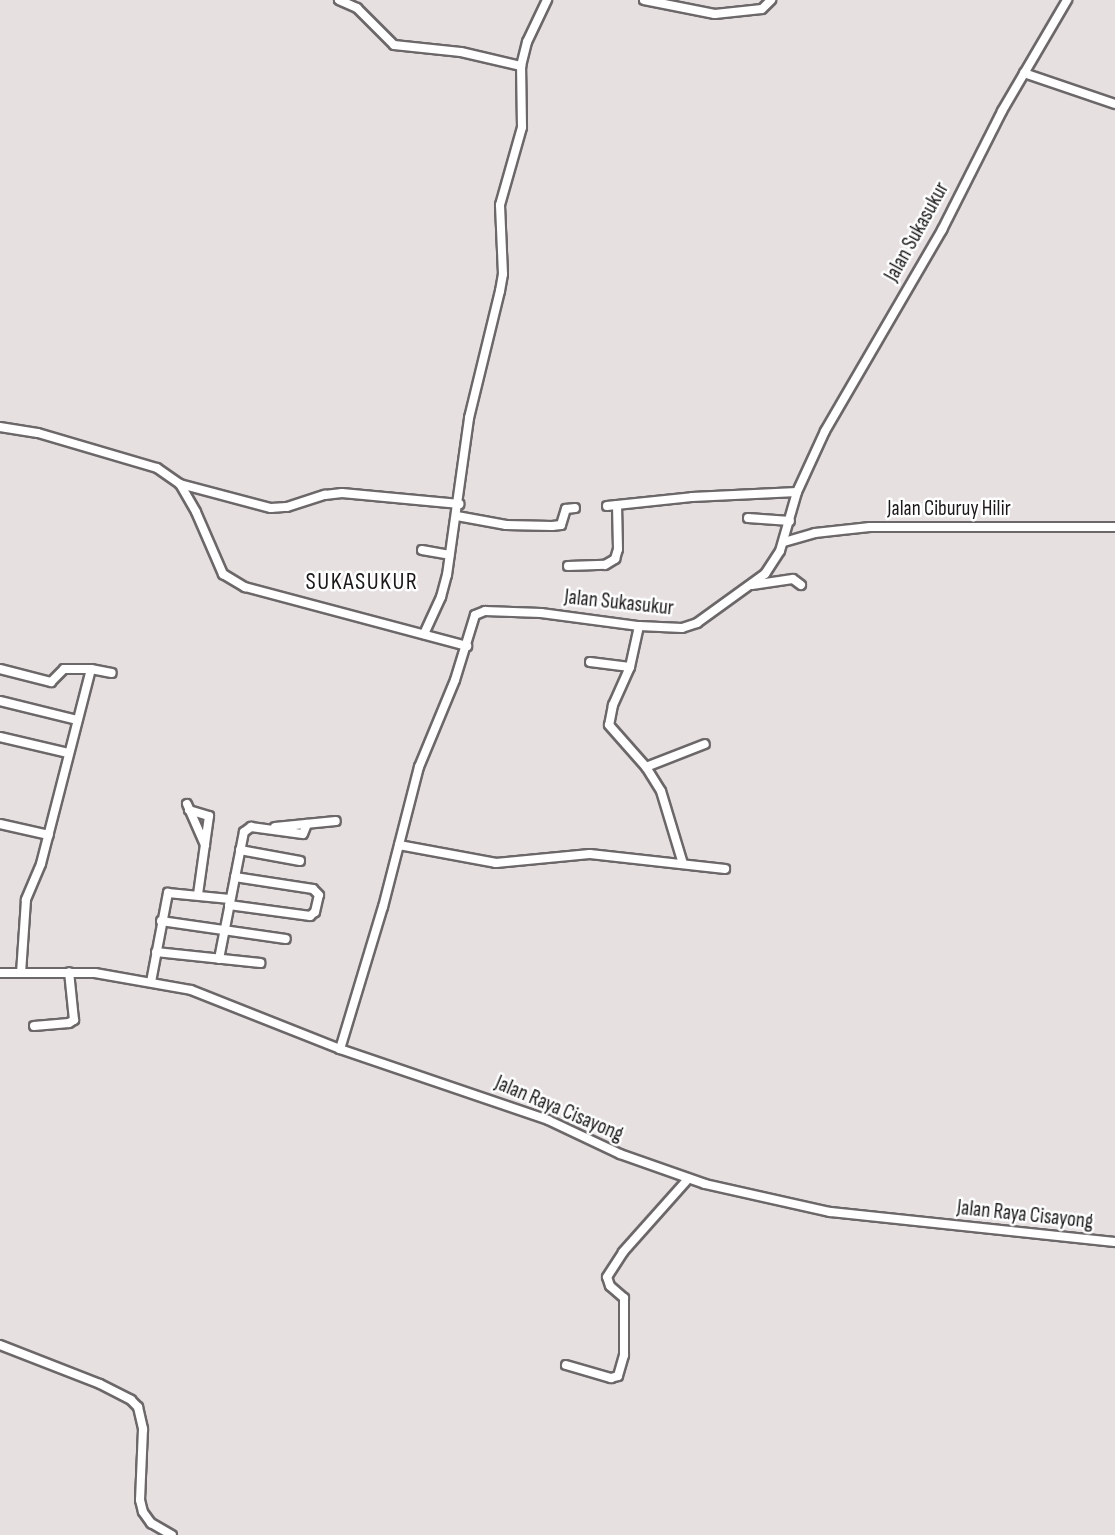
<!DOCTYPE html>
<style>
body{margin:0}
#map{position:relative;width:1115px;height:1535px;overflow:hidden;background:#e6e0e1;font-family:"Sofia Sans Condensed",sans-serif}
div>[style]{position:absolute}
.roads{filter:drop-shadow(2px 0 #6c6768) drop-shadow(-2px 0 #6c6768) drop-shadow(0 2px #6c6768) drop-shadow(0 -2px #6c6768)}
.street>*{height:8px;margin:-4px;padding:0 4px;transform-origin:4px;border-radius:4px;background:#fff}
span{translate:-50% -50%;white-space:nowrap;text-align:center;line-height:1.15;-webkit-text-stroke:5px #fff;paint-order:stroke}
.street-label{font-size:21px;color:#1a1819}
.quarter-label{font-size:24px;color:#1a1819;letter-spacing:1.5px}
</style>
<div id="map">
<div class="roads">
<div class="street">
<i style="left:339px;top:0;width:20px;rotate:24deg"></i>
<i style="left:357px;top:8px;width:52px;rotate:45deg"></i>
<i style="left:394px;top:45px;width:67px;rotate:6deg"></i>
<i style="left:461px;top:52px;width:62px;rotate:13.1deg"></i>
<i style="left:644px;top:0;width:72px;rotate:11.2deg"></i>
<i style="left:715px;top:14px;width:47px;rotate:-6.1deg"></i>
<i style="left:762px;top:9px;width:13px;rotate:-45deg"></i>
<i style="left:1024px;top:73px;width:96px;rotate:18.8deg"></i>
<i style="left:0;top:427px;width:38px;rotate:9deg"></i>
<i style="left:38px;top:433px;width:124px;rotate:16.4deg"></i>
<i style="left:157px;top:468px;width:28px;rotate:35deg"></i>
<i style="left:180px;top:484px;width:32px;rotate:60deg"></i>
<i style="left:196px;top:512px;width:68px;rotate:66.5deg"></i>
<i style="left:223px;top:574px;width:26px;rotate:31deg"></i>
<i style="left:245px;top:587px;width:230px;rotate:14.9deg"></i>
<i style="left:180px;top:484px;width:94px;rotate:14.8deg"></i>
<i style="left:271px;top:508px;width:16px;rotate:-4deg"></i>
<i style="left:287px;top:507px;width:40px;rotate:-18deg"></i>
<i style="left:325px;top:495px;width:17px;rotate:-7deg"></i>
<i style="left:342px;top:493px;width:118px;rotate:5.4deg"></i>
<i style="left:607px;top:506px;width:85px;rotate:-6deg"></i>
<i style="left:692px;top:497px;width:105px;rotate:-2.7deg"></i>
<i style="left:457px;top:516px;width:50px;rotate:10.4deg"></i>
<i style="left:506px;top:525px;width:46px;rotate:1.2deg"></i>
<i style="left:552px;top:526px;width:9px;rotate:-6deg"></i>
<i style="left:561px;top:525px;width:17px;rotate:-73deg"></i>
<i style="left:566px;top:509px;width:9px;rotate:-6deg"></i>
<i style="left:748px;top:518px;width:42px;rotate:4.1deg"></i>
<i style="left:784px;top:542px;width:32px;rotate:-16deg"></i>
<i style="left:815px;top:533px;width:55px;rotate:-6.2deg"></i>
<i style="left:870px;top:527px;width:245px"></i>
<i style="left:422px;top:550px;width:28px;rotate:10deg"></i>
<i style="left:568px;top:566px;width:37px;rotate:-2deg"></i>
<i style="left:605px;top:565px;width:12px;rotate:-31deg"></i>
<i style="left:615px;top:559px;width:10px;rotate:-73deg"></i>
<i style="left:618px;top:549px;width:44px;rotate:-91.3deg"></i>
<i style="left:752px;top:585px;width:41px;rotate:-8.3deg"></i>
<i style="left:793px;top:579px;width:10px;rotate:37deg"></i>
<i style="left:639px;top:626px;width:42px;rotate:102.4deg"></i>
<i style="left:630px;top:667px;width:42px;rotate:114.1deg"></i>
<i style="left:613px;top:705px;width:20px;rotate:101deg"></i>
<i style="left:609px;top:725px;width:56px;rotate:48.6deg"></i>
<i style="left:646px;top:767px;width:28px;rotate:58deg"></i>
<i style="left:661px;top:791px;width:76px;rotate:73.2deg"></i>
<i style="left:424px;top:634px;width:41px;rotate:-65.3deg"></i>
<i style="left:441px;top:597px;width:23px;rotate:-75deg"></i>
<i style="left:447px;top:575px;width:159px;rotate:-82deg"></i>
<i style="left:469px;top:418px;width:131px;rotate:-76.3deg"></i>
<i style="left:500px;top:291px;width:17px;rotate:-80deg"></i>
<i style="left:503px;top:274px;width:69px;rotate:-92.5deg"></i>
<i style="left:500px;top:205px;width:81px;rotate:-74.2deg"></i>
<i style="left:522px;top:127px;width:61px;rotate:-90.9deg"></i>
<i style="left:521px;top:66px;width:25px;rotate:-76deg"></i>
<i style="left:527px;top:42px;width:47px;rotate:-64.5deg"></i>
<i style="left:590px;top:662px;width:40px;rotate:7.1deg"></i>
<i style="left:0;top:669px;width:53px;rotate:14.3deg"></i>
<i style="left:51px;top:682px;width:18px;rotate:-45deg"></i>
<i style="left:64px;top:669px;width:27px"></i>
<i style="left:91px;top:669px;width:201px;rotate:104.4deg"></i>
<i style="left:41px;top:864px;width:39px;rotate:113deg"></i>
<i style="left:26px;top:900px;width:73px;rotate:93.9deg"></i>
<i style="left:91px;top:669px;width:21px;rotate:11deg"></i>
<i style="left:0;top:701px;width:79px;rotate:13.9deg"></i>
<i style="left:0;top:737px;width:70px;rotate:13.2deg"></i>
<i style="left:646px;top:767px;width:63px;rotate:-21.3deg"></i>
<i style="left:187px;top:804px;width:45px;rotate:66.3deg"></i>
<i style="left:189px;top:810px;width:21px;rotate:17deg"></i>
<i style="left:209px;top:816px;width:79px;rotate:98deg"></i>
<i style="left:0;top:824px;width:50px;rotate:12.7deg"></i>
<i style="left:275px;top:827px;width:61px;rotate:-5.6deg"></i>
<i style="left:399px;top:845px;width:99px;rotate:10.5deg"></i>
<i style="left:496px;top:863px;width:94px;rotate:-5.5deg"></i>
<i style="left:590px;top:854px;width:136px;rotate:6.3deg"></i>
<i style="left:240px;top:850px;width:61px;rotate:10.4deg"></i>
<i style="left:229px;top:905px;width:82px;rotate:7.7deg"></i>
<i style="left:310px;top:916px;width:6px;rotate:-39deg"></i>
<i style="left:315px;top:912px;width:17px;rotate:-77deg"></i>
<i style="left:319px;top:895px;width:8px;rotate:-135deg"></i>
<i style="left:313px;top:889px;width:79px;rotate:-171.3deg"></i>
<i style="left:161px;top:921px;width:126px;rotate:8.2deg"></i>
<i style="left:156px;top:952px;width:105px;rotate:6deg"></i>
<i style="left:219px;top:959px;width:129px;rotate:-78.9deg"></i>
<i style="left:244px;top:832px;width:9px;rotate:-36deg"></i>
<i style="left:251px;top:827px;width:52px;rotate:7.7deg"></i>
<i style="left:303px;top:834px;width:11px;rotate:-68deg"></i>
<i style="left:0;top:973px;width:95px"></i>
<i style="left:95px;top:973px;width:97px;rotate:10deg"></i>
<i style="left:191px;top:990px;width:160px;rotate:21.6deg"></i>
<i style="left:340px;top:1049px;width:220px;rotate:18.8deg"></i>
<i style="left:548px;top:1120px;width:80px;rotate:25.3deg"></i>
<i style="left:620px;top:1154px;width:90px;rotate:19.4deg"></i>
<i style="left:705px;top:1184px;width:128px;rotate:12.6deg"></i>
<i style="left:830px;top:1212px;width:287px;rotate:6deg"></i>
<i style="left:151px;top:982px;width:91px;rotate:-79.2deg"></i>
<i style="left:168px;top:893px;width:62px;rotate:5.5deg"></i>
<i style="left:34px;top:1026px;width:35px;rotate:-5deg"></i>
<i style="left:69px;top:1023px;width:6px;rotate:-31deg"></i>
<i style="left:74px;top:1020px;width:48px;rotate:-95.9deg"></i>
<i style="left:340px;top:1049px;width:148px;rotate:-73.2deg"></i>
<i style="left:383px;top:907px;width:145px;rotate:-75.6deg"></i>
<i style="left:419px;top:767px;width:94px;rotate:-67.5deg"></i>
<i style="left:455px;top:680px;width:68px;rotate:-72.9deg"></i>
<i style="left:475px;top:615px;width:11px;rotate:-22deg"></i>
<i style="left:485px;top:611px;width:56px;rotate:2deg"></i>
<i style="left:541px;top:613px;width:99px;rotate:7.6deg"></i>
<i style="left:639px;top:626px;width:43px;rotate:2.7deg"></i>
<i style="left:682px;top:628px;width:16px;rotate:-18deg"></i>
<i style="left:697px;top:623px;width:84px;rotate:-35.8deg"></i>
<i style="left:765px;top:574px;width:27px;rotate:-57deg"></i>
<i style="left:780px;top:551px;width:61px;rotate:-73.9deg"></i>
<i style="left:797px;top:492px;width:67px;rotate:-65.3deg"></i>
<i style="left:825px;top:431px;width:233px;rotate:-59.8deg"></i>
<i style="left:942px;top:230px;width:133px;rotate:-63.2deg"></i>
<i style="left:1002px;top:111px;width:129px;rotate:-59.6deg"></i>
<i style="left:0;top:1345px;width:107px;rotate:21.3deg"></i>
<i style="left:100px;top:1384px;width:35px;rotate:27deg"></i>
<i style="left:131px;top:1400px;width:10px;rotate:45deg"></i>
<i style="left:138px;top:1407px;width:23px;rotate:77deg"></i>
<i style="left:143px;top:1429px;width:71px;rotate:92.4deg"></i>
<i style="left:140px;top:1500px;width:12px;rotate:76deg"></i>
<i style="left:143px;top:1512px;width:14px;rotate:54deg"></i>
<i style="left:151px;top:1523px;width:24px;rotate:30deg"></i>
<i style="left:566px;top:1365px;width:47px;rotate:16.1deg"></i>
<i style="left:611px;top:1378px;width:7px;rotate:-16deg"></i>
<i style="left:618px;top:1376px;width:22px;rotate:-74deg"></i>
<i style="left:624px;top:1355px;width:57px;rotate:-90deg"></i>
<i style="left:624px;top:1298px;width:18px;rotate:-139deg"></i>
<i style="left:610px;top:1286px;width:9px;rotate:-108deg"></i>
<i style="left:607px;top:1277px;width:30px;rotate:-57deg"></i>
<i style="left:623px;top:1252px;width:98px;rotate:-48.3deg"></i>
</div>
</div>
<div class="street-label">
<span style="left:917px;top:232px;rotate:-61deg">Jalan Sukasukur</span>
<span style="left:949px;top:509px">Jalan Ciburuy Hilir</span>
<span style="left:619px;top:603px;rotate:6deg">Jalan Sukasukur</span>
<span style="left:559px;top:1109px;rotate:23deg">Jalan Raya Cisayong</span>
<span style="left:1025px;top:1215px;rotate:6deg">Jalan Raya Cisayong</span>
</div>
<div class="quarter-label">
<span style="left:362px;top:582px">SUKASUKUR</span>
</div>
</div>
